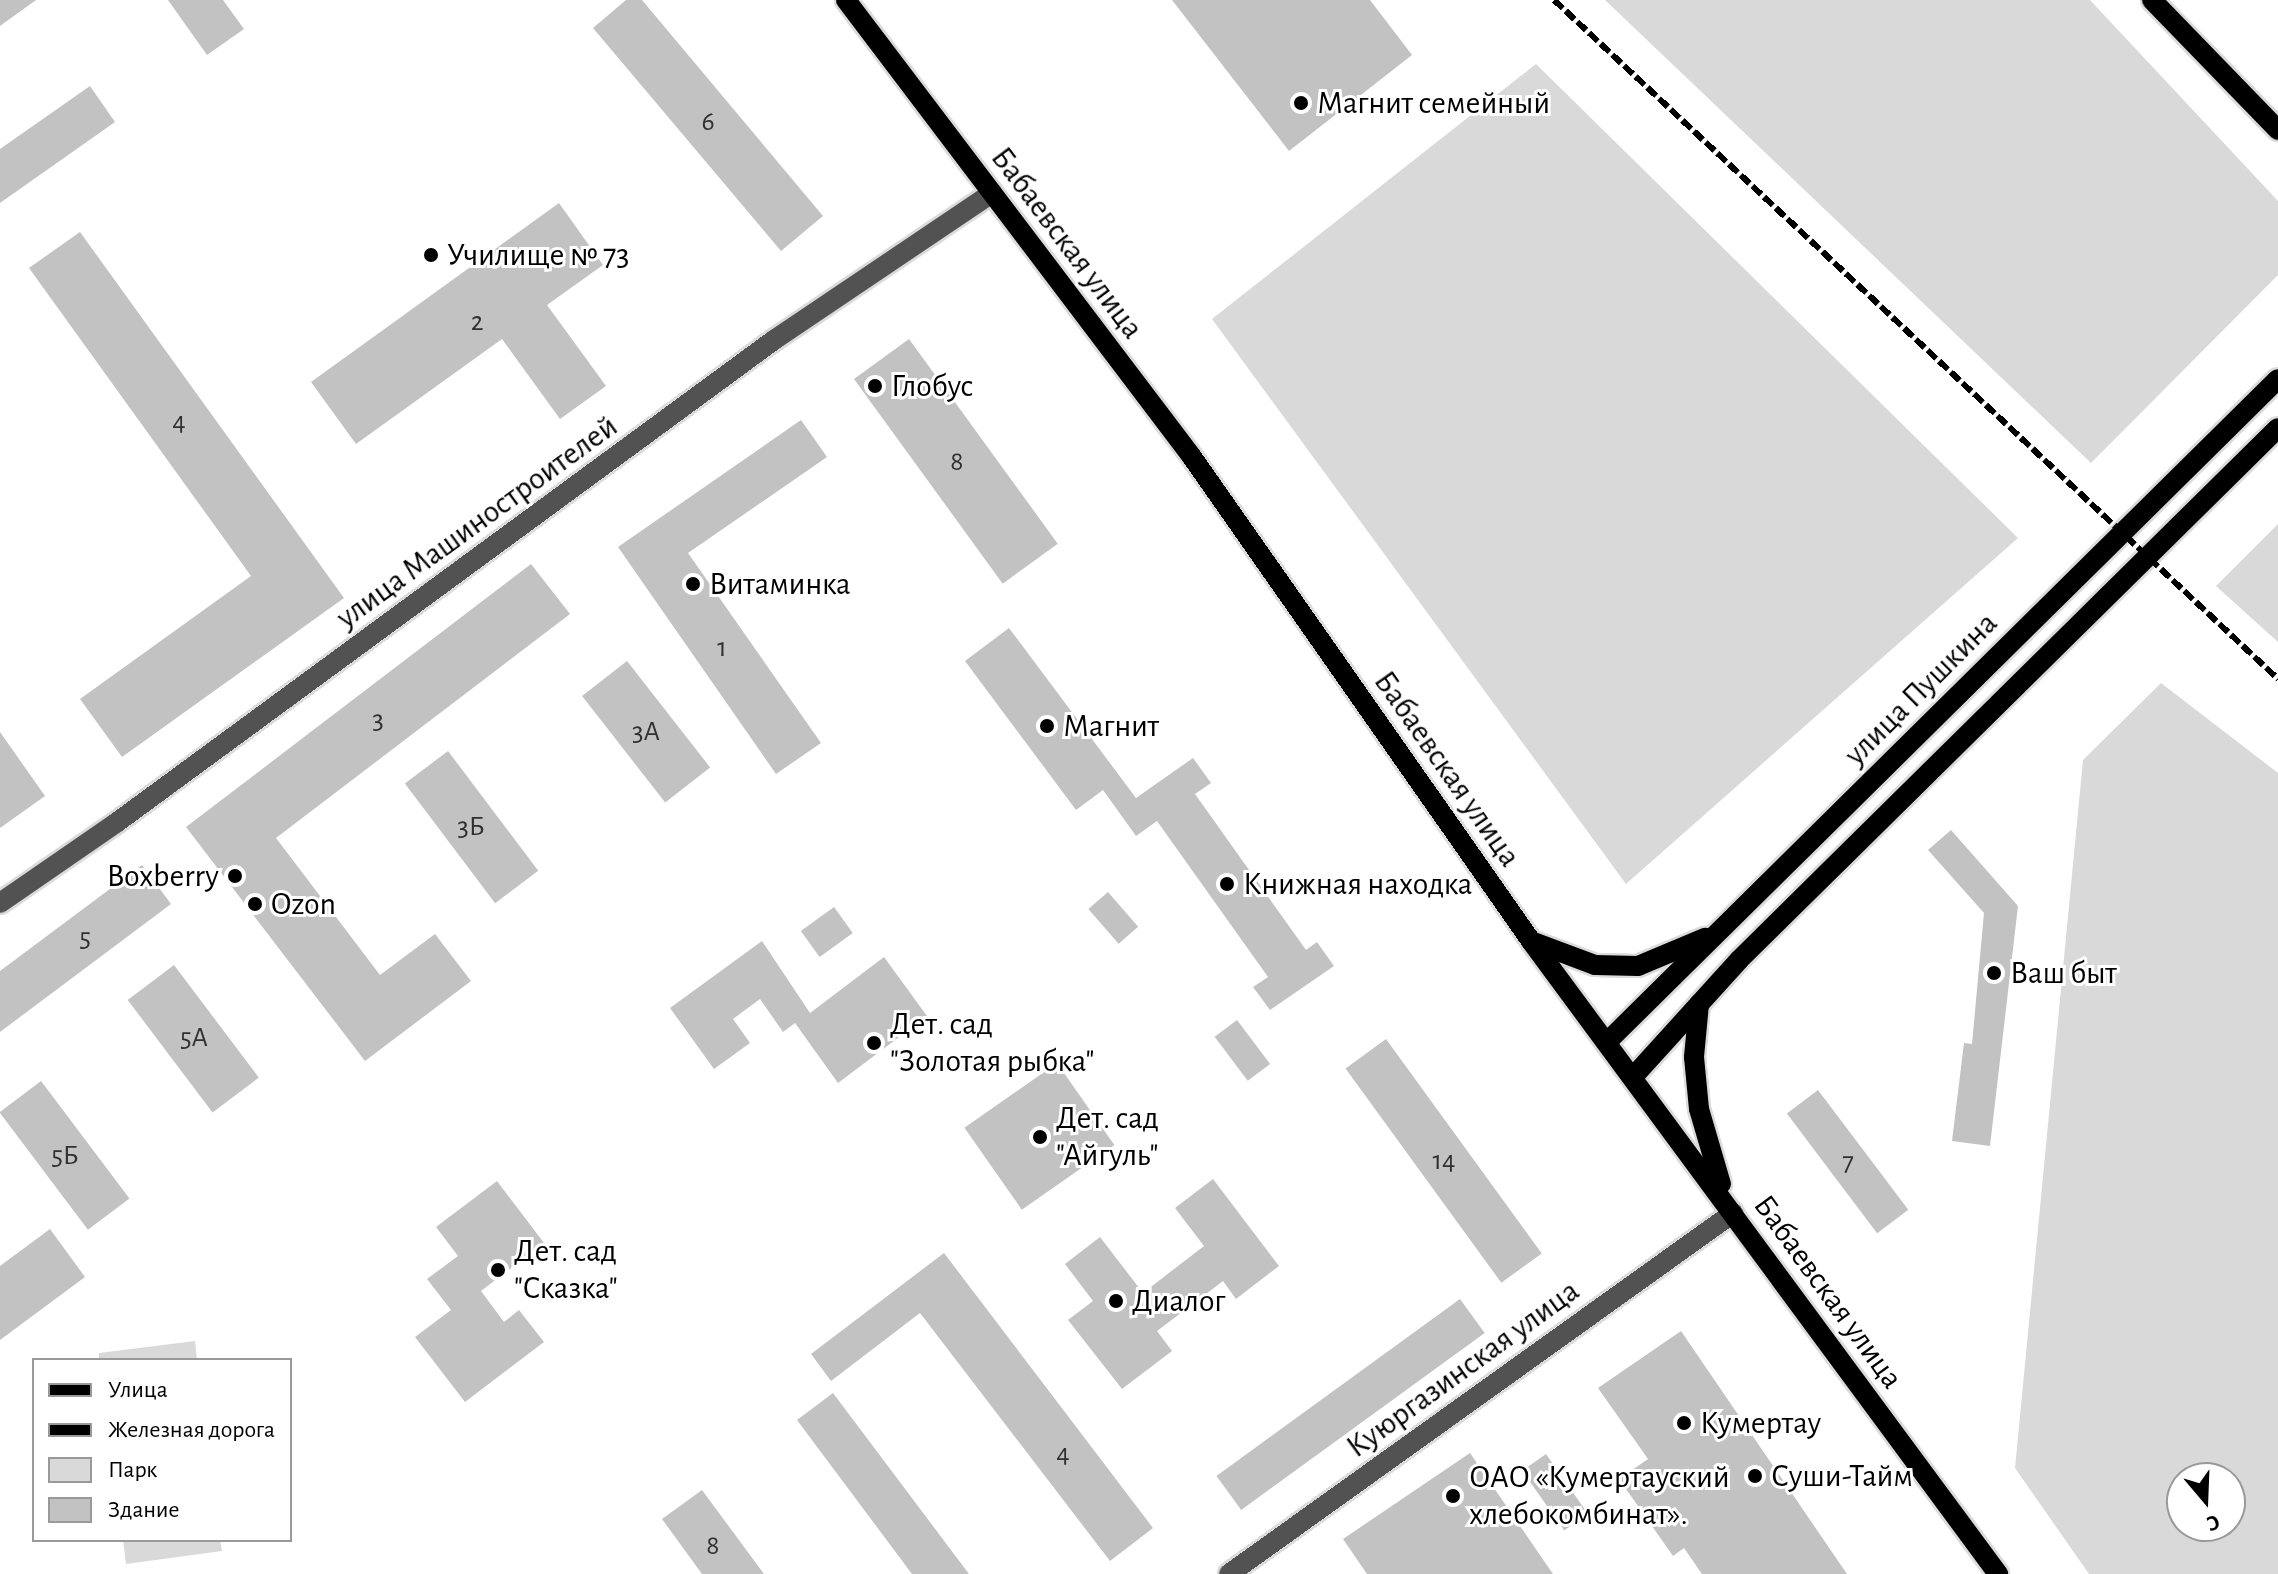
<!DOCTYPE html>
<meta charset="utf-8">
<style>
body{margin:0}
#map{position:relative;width:2278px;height:1574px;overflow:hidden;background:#fff;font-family:"Alegreya Sans",sans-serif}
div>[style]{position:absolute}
.green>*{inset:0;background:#d9d9d9}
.building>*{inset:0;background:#c2c2c2;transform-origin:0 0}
.roads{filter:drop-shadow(2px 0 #dbdbdb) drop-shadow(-2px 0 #dbdbdb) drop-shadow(0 2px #dbdbdb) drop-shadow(0 -2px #dbdbdb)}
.minor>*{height:20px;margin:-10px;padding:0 10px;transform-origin:10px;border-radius:10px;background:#525252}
.major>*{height:20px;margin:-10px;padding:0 10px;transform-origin:10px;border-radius:10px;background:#000}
.rail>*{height:6px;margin-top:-3px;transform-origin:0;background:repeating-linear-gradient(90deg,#000 0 12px,transparent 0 16px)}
.dots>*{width:22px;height:22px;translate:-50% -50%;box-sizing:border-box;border:4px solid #fff;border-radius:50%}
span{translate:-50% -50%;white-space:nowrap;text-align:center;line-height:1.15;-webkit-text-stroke:6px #fff;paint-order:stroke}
.number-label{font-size:28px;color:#303030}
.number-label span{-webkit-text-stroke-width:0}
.poi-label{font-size:32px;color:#000}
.left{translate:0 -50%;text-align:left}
.right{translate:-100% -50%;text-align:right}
.street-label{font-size:32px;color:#000}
.legend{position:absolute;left:32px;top:1358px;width:260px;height:184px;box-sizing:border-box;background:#fff;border:2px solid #999;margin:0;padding:10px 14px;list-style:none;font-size:24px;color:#000}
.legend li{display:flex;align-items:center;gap:16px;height:40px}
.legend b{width:40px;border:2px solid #999}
.north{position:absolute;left:2166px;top:1462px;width:80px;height:80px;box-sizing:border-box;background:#fff;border:2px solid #999;border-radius:50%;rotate:161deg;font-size:22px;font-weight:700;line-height:32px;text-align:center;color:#000}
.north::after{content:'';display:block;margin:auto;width:28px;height:36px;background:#000;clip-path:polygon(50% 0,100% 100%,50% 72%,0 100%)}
</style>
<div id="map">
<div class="green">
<i style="clip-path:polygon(1605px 0,2090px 0,2278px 201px,2278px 275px,2091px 463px)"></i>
<i style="clip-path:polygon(1536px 64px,2018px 538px,1626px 884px,1212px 319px)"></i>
<i style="clip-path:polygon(2278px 524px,2278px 642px,2216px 586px)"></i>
<i style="clip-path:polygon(evenodd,2161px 683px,2278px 773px,2278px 1574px,2089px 1574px,2015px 1468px,2083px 760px,2161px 683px,2182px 1478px,2230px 1478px,2230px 1526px,2182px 1526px,2182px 1478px)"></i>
<i style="clip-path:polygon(195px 1341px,197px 1360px,99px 1360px,99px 1353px)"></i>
<i style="clip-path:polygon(123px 1540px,220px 1540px,222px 1551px,126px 1564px)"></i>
</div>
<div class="building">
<i style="clip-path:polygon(0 0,36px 0,0 26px)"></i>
<i style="clip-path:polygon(168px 0,223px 0,244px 29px,207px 55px)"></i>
<i style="clip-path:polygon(626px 0,642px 0,823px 216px,781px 251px,593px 28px)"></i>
<i style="clip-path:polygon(1172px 0,1370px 0,1412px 55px,1289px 151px)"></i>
<i style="clip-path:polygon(90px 86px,115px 122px,0 203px,0 149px)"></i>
<i style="clip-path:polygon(559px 203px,603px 265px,547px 305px,606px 386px,560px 419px,502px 339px,356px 444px,311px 382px)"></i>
<i style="clip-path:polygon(80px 232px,344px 598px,122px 757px,80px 699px,251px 576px,29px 268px)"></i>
<i style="left:909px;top:339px;width:253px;height:68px;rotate:54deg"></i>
<i style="clip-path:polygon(801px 420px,827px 457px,688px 553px,821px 743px,776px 774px,618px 547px)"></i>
<i style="clip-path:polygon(531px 564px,570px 614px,276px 838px,380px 975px,435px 934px,471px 981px,365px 1061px,186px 827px)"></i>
<i style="clip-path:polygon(1009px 628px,1136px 798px,1193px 758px,1211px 783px,1195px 794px,1306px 950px,1317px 942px,1334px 966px,1270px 1010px,1253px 987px,1268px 977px,1157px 821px,1136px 836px,1103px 790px,1076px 810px,965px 661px)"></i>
<i style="left:627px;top:661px;width:135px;height:57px;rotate:52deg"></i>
<i style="clip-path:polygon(0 732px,45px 796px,0 828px)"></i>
<i style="left:448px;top:751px;width:150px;height:54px;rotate:53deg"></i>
<i style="clip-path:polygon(1951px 830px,2018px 906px,1990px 1146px,1952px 1141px,1964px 1043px,1972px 1044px,1984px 913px,1928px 850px)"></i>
<i style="clip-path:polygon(142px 865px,171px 904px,0 1032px,0 971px)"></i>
<i style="left:1108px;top:892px;width:46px;height:26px;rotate:49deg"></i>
<i style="left:834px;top:907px;width:32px;height:41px;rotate:54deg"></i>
<i style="clip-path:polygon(762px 941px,810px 1013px,884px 957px,927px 1016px,838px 1083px,795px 1023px,783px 1032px,760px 999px,733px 1019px,750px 1043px,714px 1069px,670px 1008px)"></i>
<i style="left:174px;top:965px;width:141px;height:58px;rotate:53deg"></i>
<i style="left:1237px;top:1020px;width:55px;height:28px;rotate:53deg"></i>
<i style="left:1386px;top:1039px;width:265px;height:50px;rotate:54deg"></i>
<i style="left:1057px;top:1063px;width:100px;height:113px;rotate:55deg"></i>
<i style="left:41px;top:1081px;width:147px;height:52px;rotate:53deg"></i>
<i style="left:1818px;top:1090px;width:150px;height:39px;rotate:53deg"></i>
<i style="clip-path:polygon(1213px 1179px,1279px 1266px,1236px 1299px,1223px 1281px,1157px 1331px,1172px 1351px,1122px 1389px,1068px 1320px,1093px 1301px,1065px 1264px,1100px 1237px,1143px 1293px,1204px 1246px,1175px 1208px)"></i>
<i style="clip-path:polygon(497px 1181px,544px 1243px,481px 1291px,504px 1322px,519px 1310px,544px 1342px,465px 1402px,415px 1337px,451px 1310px,427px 1279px,458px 1256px,436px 1227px)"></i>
<i style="clip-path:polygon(50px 1229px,85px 1277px,0 1340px,0 1266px)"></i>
<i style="clip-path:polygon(944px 1253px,1153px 1528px,1110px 1561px,920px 1313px,831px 1381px,811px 1354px)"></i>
<i style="left:1460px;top:1299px;width:42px;height:301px;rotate:54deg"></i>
<i style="clip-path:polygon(1681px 1331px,1847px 1574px,1702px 1574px,1684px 1548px,1673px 1556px,1619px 1479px,1648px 1459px,1598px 1388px)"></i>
<i style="clip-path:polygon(833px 1393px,969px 1574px,912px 1574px,797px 1420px)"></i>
<i style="clip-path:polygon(1470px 1453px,1553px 1574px,1367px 1574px,1343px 1539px)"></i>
<i style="left:1546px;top:1454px;width:73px;height:29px;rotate:55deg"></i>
<i style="clip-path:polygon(702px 1490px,764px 1574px,702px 1574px,662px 1519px)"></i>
</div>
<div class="roads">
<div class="minor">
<i style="left:0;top:903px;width:141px;rotate:-34.6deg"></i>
<i style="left:116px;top:823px;width:816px;rotate:-36.28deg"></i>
<i style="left:774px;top:340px;width:263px;rotate:-34deg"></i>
<i style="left:1229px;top:1574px;width:620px;rotate:-35.61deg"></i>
</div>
<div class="major">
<i style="left:846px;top:0;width:573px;rotate:52.87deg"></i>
<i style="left:1192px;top:457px;width:591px;rotate:54.99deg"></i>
<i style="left:1531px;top:941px;width:787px;rotate:53.58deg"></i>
<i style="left:2152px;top:0;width:181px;rotate:45.9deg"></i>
<i style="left:1531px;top:941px;width:68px;rotate:20.6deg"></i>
<i style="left:1595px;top:965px;width:43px;rotate:1.3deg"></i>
<i style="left:1638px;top:966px;width:73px;rotate:-22.7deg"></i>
<i style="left:1699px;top:1004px;width:53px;rotate:95.4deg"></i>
<i style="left:1694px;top:1057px;width:52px;rotate:84.5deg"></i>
<i style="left:1699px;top:1109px;width:78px;rotate:73.7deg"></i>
<i style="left:1607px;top:1042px;width:943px;rotate:-44.66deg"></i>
<i style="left:1633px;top:1077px;width:158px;rotate:-47.8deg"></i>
<i style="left:1739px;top:960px;width:757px;rotate:-44.63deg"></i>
</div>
</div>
<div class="rail">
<i style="left:1554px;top:0;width:993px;rotate:43.16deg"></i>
</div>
<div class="dots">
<i style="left:1301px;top:103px;background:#000"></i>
<i style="left:431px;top:255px;background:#000"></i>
<i style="left:875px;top:386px;background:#000"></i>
<i style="left:693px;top:584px;background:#000"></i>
<i style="left:1047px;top:726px;background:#000"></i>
<i style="left:235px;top:876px;background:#000"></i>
<i style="left:1227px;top:884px;background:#000"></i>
<i style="left:255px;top:904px;background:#000"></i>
<i style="left:1994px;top:973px;background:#000"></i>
<i style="left:874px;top:1043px;background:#000"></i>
<i style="left:1040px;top:1137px;background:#000"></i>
<i style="left:498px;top:1270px;background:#000"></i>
<i style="left:1116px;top:1301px;background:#000"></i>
<i style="left:1684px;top:1423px;background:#000"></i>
<i style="left:1755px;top:1476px;background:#000"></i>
<i style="left:1453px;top:1496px;background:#000"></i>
</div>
<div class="number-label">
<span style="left:708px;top:122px">6</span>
<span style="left:477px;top:322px">2</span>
<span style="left:179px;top:422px">4</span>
<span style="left:957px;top:462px">8</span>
<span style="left:722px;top:648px">1</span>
<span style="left:378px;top:720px">3</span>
<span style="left:646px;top:732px">3А</span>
<span style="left:471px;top:827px">3Б</span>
<span style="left:85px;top:938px">5</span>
<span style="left:194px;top:1038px">5А</span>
<span style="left:65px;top:1156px">5Б</span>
<span style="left:1444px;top:1161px">14</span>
<span style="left:1848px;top:1162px">7</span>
<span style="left:1063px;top:1454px">4</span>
<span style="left:713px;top:1546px">8</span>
</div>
<div class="poi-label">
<span class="left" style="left:1317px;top:103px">Магнит семейный</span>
<span class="left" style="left:447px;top:255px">Училище № 73</span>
<span class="left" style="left:891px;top:386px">Глобус</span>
<span class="left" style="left:709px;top:584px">Витаминка</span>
<span class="left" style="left:1063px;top:726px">Магнит</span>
<span class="right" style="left:219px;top:876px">Boxberry</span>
<span class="left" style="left:1243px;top:884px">Книжная находка</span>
<span class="left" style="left:271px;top:904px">Ozon</span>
<span class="left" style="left:2010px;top:973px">Ваш быт</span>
<span class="left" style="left:890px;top:1043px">Дет. сад<br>"Золотая рыбка"</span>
<span class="left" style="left:1056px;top:1137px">Дет. сад<br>"Айгуль"</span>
<span class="left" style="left:514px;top:1270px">Дет. сад<br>"Сказка"</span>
<span class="left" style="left:1132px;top:1301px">Диалог</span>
<span class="left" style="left:1700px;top:1423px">Кумертау</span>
<span class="left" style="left:1771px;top:1476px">Суши-Тайм</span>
<span class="left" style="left:1469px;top:1496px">ОАО «Кумертауский<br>хлебокомбинат».</span>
</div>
<div class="street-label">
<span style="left:1067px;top:243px;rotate:53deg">Бабаевская улица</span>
<span style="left:477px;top:522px;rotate:-36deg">улица Машиностроителей</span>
<span style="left:1921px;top:689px;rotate:-45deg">улица Пушкина</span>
<span style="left:1447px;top:769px;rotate:55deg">Бабаевская улица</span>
<span style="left:1828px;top:1292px;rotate:54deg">Бабаевская улица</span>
<span style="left:1463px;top:1369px;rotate:-36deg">Куюргазинская улица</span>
</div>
<ul class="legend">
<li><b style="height:10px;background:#000"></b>Улица</li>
<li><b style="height:10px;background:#000"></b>Железная дорога</li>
<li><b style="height:22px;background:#d9d9d9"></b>Парк</li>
<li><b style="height:22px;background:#c2c2c2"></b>Здание</li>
</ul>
<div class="north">С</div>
</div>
